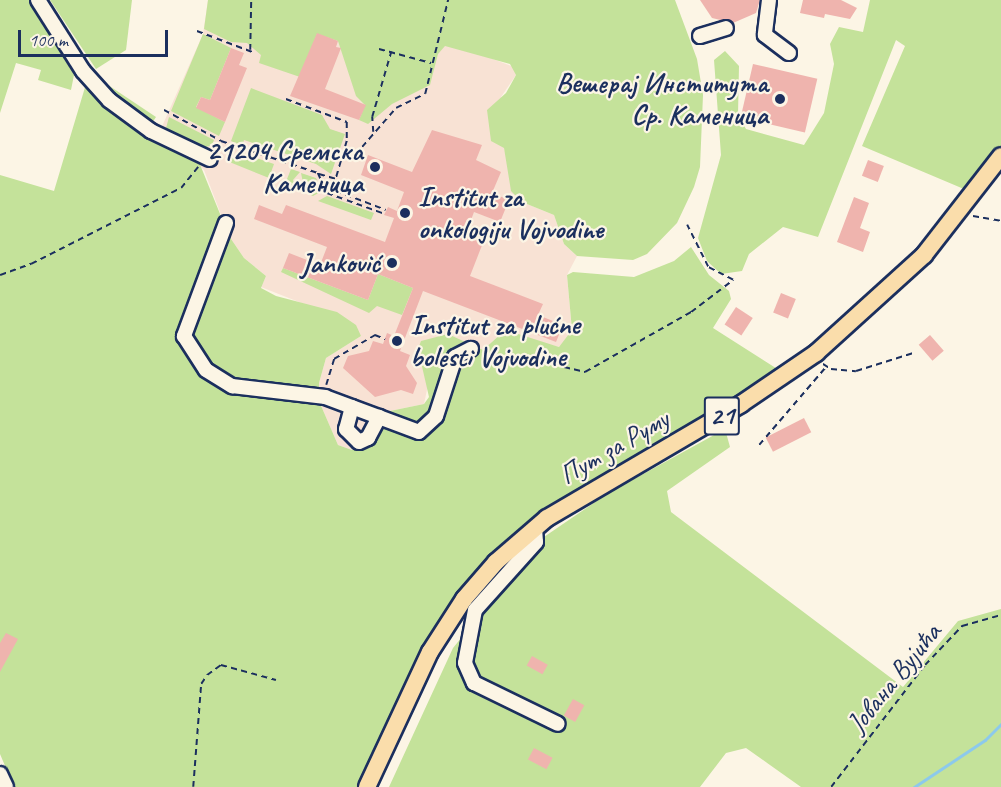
<!DOCTYPE html>
<meta charset="utf-8">
<style>
body{margin:0}
#map{position:relative;width:1001px;height:787px;overflow:hidden;background:#fcf5e5;font-family:Caveat,sans-serif}
div>[style]{position:absolute}
.built>*{inset:0;background:#f8e2d4}
.green>*{inset:0;background:#c4e29a}
.stream>*{height:3px;margin:-1.5px;padding:0 1.5px;transform-origin:1.5px;border-radius:1.5px;background:#8cc9ec}
.building>*{inset:0;background:#efb4ae;transform-origin:0 0}
.path>*{height:1.5px;margin-top:-0.75px;transform-origin:0;background:repeating-linear-gradient(90deg,#1b2f5e 0 6px,transparent 0 10.5px)}
.roads{filter:drop-shadow(2px 0 #1b2f5e) drop-shadow(-2px 0 #1b2f5e) drop-shadow(0 2px #1b2f5e) drop-shadow(0 -2px #1b2f5e)}
.minor>*{height:14px;margin:-7px;padding:0 7px;transform-origin:7px;border-radius:7px;background:#fcf5e5}
.major>*{height:16px;margin:-8px;padding:0 8px;transform-origin:8px;border-radius:8px;background:#faddab}
.dots>*{width:16px;height:16px;translate:-50% -50%;box-sizing:border-box;border:3px solid #fcf5e5;border-radius:50%}
span{translate:-50% -50%;white-space:nowrap;text-align:center;line-height:1.15;-webkit-text-stroke:4.5px #fcf5e5;paint-order:stroke}
.shield-label span{padding:2px 4px;background:#fcf5e5;border:2px solid;border-radius:4px;-webkit-text-stroke-width:0}
.shield-label{font-size:27px;color:#1b2f5e;font-weight:700}
.poi-label{font-size:28px;color:#1b2f5e;font-weight:700}
.right{translate:-100% -50%;text-align:right}
.left{translate:0 -50%;text-align:left}
.street-label{font-size:28px;color:#1b2f5e}
.scale{position:absolute;left:18px;top:30px;width:150px;height:27px;box-sizing:border-box;border:3px solid #1b2f5e;border-top:0;padding-left:8px;font-size:18px;line-height:21px;white-space:nowrap;color:#1b2f5e;-webkit-text-stroke:4px #fcf5e5;paint-order:stroke}
</style>
<div id="map">
<div class="built">
<i style="clip-path:polygon(208px 0,456px 45px,514px 67px,516px 75px,501px 97px,504px 148px,522px 202px,554px 215px,564px 244px,577px 256px,567px 275px,572px 330px,565px 341px,559px 347px,502px 333px,483px 350px,448px 334px,418px 349px,428px 385px,424px 404px,385px 412px,372px 445px,352px 450px,338px 445px,319px 401px,319px 383px,326px 358px,361px 336px,309px 306px,261px 287px,266px 276px,244px 258px,229px 236px,204px 170px,191px 157px,156px 140px,203px 34px)"></i>
</div>
<div class="green">
<i style="clip-path:polygon(0 0,32px 0,69px 63px,74px 75px,71px 90px,38px 80px,41px 70px,16px 63px,0 113px)"></i>
<i style="clip-path:polygon(50px 0,132px 0,126px 50px,96px 69px)"></i>
<i style="clip-path:polygon(208px 0,675px 0,697px 59px,703px 95px,700px 167px,694px 187px,677px 223px,647px 254px,633px 260px,577px 256px,564px 244px,554px 215px,522px 202px,511px 191px,504px 148px,491px 141px,487px 110px,506px 93px,516px 75px,510px 64px,445px 46px,438px 54px,430px 85px,392px 104px,368px 124px,359px 120px,365px 105px,356px 96px,338px 41px,317px 34px,300px 77px,259px 63px,261px 55px,247px 43px,231px 42px,204px 29px)"></i>
<i style="clip-path:polygon(870px 0,1001px 0,1001px 149px,971px 192px,862px 146px,905px 46px,896px 40px,818px 237px,783px 227px,749px 254px,742px 271px,721px 274px,707px 261px,698px 238px,721px 155px,714px 60px,725px 51px,739px 66px,738px 115px,746px 129px,804px 145px,824px 113px,834px 64px,830px 44px,839px 27px,863px 32px)"></i>
<i style="clip-path:polygon(203px 34px,231px 48px,210px 100px,201px 97px,196px 107px,225px 122px,219px 136px,171px 111px)"></i>
<i style="clip-path:polygon(96px 77px,156px 117px,150px 126px,113px 99px)"></i>
<i style="clip-path:polygon(86px 84px,151px 137px,199px 162px,229px 236px,244px 258px,266px 276px,261px 288px,276px 296px,337px 312px,356px 325px,361px 336px,326px 358px,319px 383px,319px 401px,338px 445px,352px 450px,372px 445px,385px 412px,424px 404px,429px 397px,418px 349px,421px 341px,448px 334px,483px 350px,502px 333px,512px 332px,559px 347px,572px 330px,567px 275px,573px 272px,634px 277px,674px 261px,691px 247px,709px 275px,729px 291px,731px 299px,713px 328px,782px 372px,560px 501px,476px 574px,362px 787px,14px 787px,0 754px,0 175px,54px 191px)"></i>
<i style="clip-path:polygon(251px 88px,322px 115px,330px 129px,345px 134px,331px 174px,316px 164px,244px 140px,242px 146px,231px 141px)"></i>
<i style="clip-path:polygon(169px 117px,214px 140px,212px 145px,200px 149px,165px 132px)"></i>
<i style="clip-path:polygon(242px 153px,274px 164px,269px 178px,227px 161px)"></i>
<i style="clip-path:polygon(291px 169px,300px 172px,293px 180px,295px 185px,303px 183px,301px 173px,316px 178px,322px 191px,313px 196px,285px 184px)"></i>
<i style="clip-path:polygon(327px 196px,374px 213px,371px 220px,318px 201px)"></i>
<i style="clip-path:polygon(283px 268px,368px 300px,378px 274px,413px 288px,402px 315px,377px 306px,369px 313px,281px 272px)"></i>
<i style="clip-path:polygon(725px 429px,730px 447px,667px 491px,671px 512px,903px 687px,958px 621px,1001px 609px,1001px 787px,801px 787px,746px 748px,726px 753px,700px 787px,389px 787px,453px 648px,541px 539px,607px 494px)"></i>
</div>
<div class="stream">
<i style="left:914px;top:787px;width:85px;rotate:-33.5deg"></i>
<i style="left:985px;top:740px;width:23px;rotate:-45deg"></i>
</div>
<div class="building">
<i style="clip-path:polygon(700px 0,760px 0,756px 13px,733px 23px,712px 18px)"></i>
<i style="clip-path:polygon(803px 0,841px 0,857px 8px,850px 19px,825px 14px,824px 18px,800px 13px)"></i>
<i style="clip-path:polygon(317px 33px,338px 41px,336px 47px,341px 48px,325px 89px,366px 105px,359px 120px,290px 96px)"></i>
<i style="clip-path:polygon(231px 48px,244px 53px,239px 65px,247px 68px,225px 122px,196px 108px,201px 97px,210px 100px)"></i>
<i style="left:753px;top:64px;width:66px;height:55px;rotate:13deg"></i>
<i style="clip-path:polygon(432px 130px,482px 145px,476px 160px,501px 172px,492px 193px,509px 200px,500px 222px,474px 212px,468px 228px,486px 235px,470px 276px,543px 304px,538px 315px,563px 325px,556px 342px,423px 291px,400px 351px,410px 355px,406px 366px,417px 383px,413px 394px,401px 390px,375px 397px,343px 368px,348px 356px,369px 351px,373px 341px,383px 344px,387px 333px,394px 336px,413px 288px,378px 274px,368px 300px,283px 268px,289px 253px,320px 265px,327px 247px,254px 219px,259px 205px,282px 214px,286px 205px,385px 242px,394px 218px,384px 215px,388px 207px,397px 211px,404px 192px,361px 175px,368px 155px,412px 172px)"></i>
<i style="left:868px;top:160px;width:17px;height:17px;rotate:21deg"></i>
<i style="clip-path:polygon(854px 197px,869px 203px,860px 228px,870px 232px,863px 252px,837px 242px)"></i>
<i style="left:781px;top:293px;width:16px;height:21px;rotate:22deg"></i>
<i style="left:736px;top:307px;width:20px;height:21px;rotate:33deg"></i>
<i style="left:930px;top:335px;width:21px;height:15px;rotate:49deg"></i>
<i style="left:804px;top:418px;width:16px;height:43px;rotate:63deg"></i>
<i style="clip-path:polygon(6px 633px,18px 639px,0 672px,0 643px)"></i>
<i style="left:532px;top:656px;width:18px;height:11px;rotate:29deg"></i>
<i style="left:573px;top:699px;width:13px;height:19px;rotate:29deg"></i>
<i style="left:534px;top:748px;width:21px;height:13px;rotate:28deg"></i>
</div>
<div class="path">
<i style="left:197px;top:31px;width:62px;rotate:20.8deg"></i>
<i style="left:379px;top:49px;width:54px;rotate:15.1deg"></i>
<i style="left:250px;top:50px;width:50px;rotate:-88.9deg"></i>
<i style="left:286px;top:99px;width:65px;rotate:20.7deg"></i>
<i style="left:347px;top:122px;width:19px;rotate:90deg"></i>
<i style="left:347px;top:141px;width:50px;rotate:106.3deg"></i>
<i style="left:164px;top:110px;width:65px;rotate:28.5deg"></i>
<i style="left:221px;top:141px;width:102px;rotate:18.3deg"></i>
<i style="left:318px;top:173px;width:22px;rotate:66deg"></i>
<i style="left:327px;top:193px;width:62px;rotate:19.9deg"></i>
<i style="left:373px;top:132px;width:15px;rotate:-94deg"></i>
<i style="left:372px;top:117px;width:68px;rotate:-73.7deg"></i>
<i style="left:345px;top:150px;width:11px;rotate:27deg"></i>
<i style="left:355px;top:155px;width:62px;rotate:-48.9deg"></i>
<i style="left:396px;top:108px;width:32px;rotate:-26deg"></i>
<i style="left:425px;top:94px;width:97px;rotate:-76.3deg"></i>
<i style="left:319px;top:174px;width:19px;rotate:16deg"></i>
<i style="left:326px;top:187px;width:64px;rotate:21deg"></i>
<i style="left:973px;top:216px;width:28px;rotate:10deg"></i>
<i style="left:0;top:275px;width:33px;rotate:-20deg"></i>
<i style="left:31px;top:264px;width:168px;rotate:-26.9deg"></i>
<i style="left:181px;top:188px;width:27px;rotate:-51deg"></i>
<i style="left:823px;top:364px;width:9px;rotate:32deg"></i>
<i style="left:831px;top:369px;width:25px;rotate:5deg"></i>
<i style="left:856px;top:371px;width:60px;rotate:-17.5deg"></i>
<i style="left:564px;top:367px;width:22px;rotate:13deg"></i>
<i style="left:585px;top:372px;width:122px;rotate:-29.5deg"></i>
<i style="left:691px;top:312px;width:53px;rotate:-37.3deg"></i>
<i style="left:733px;top:280px;width:28px;rotate:-153deg"></i>
<i style="left:708px;top:267px;width:47px;rotate:-116.6deg"></i>
<i style="left:326px;top:385px;width:27px;rotate:-73deg"></i>
<i style="left:334px;top:359px;width:48px;rotate:-30.3deg"></i>
<i style="left:375px;top:335px;width:11px;rotate:22deg"></i>
<i style="left:759px;top:445px;width:101px;rotate:-49.4deg"></i>
<i style="left:193px;top:787px;width:103px;rotate:-85.6deg"></i>
<i style="left:201px;top:684px;width:11px;rotate:-56deg"></i>
<i style="left:207px;top:675px;width:17px;rotate:-36deg"></i>
<i style="left:221px;top:665px;width:57px;rotate:15.3deg"></i>
<i style="left:831px;top:787px;width:154px;rotate:-52.4deg"></i>
<i style="left:925px;top:665px;width:54px;rotate:-46.5deg"></i>
<i style="left:962px;top:626px;width:41px;rotate:-15.8deg"></i>
</div>
<div class="roads">
<div class="minor">
<i style="left:38px;top:0;width:84px;rotate:57.6deg"></i>
<i style="left:83px;top:71px;width:39px;rotate:48deg"></i>
<i style="left:109px;top:100px;width:52px;rotate:36.4deg"></i>
<i style="left:151px;top:131px;width:65px;rotate:25.4deg"></i>
<i style="left:769px;top:0;width:35px;rotate:97deg"></i>
<i style="left:765px;top:35px;width:30px;rotate:37deg"></i>
<i style="left:700px;top:36px;width:27px;rotate:-17deg"></i>
<i style="left:226px;top:223px;width:121px;rotate:110.4deg"></i>
<i style="left:184px;top:336px;width:40px;rotate:57.1deg"></i>
<i style="left:206px;top:370px;width:31px;rotate:32deg"></i>
<i style="left:232px;top:386px;width:94px;rotate:6.7deg"></i>
<i style="left:325px;top:397px;width:100px;rotate:20.4deg"></i>
<i style="left:419px;top:432px;width:23px;rotate:-43deg"></i>
<i style="left:436px;top:416px;width:62px;rotate:-72.1deg"></i>
<i style="left:455px;top:357px;width:18px;rotate:-27deg"></i>
<i style="left:352px;top:407px;width:23px;rotate:105deg"></i>
<i style="left:346px;top:429px;width:18px;rotate:45deg"></i>
<i style="left:359px;top:442px;width:10px;rotate:-24deg"></i>
<i style="left:368px;top:438px;width:24px;rotate:-62deg"></i>
<i style="left:535px;top:528px;width:14px;rotate:86deg"></i>
<i style="left:536px;top:542px;width:91px;rotate:131.9deg"></i>
<i style="left:475px;top:610px;width:54px;rotate:100.7deg"></i>
<i style="left:465px;top:663px;width:22px;rotate:66deg"></i>
<i style="left:474px;top:683px;width:93px;rotate:26deg"></i>
<i style="left:0;top:774px;width:14px;rotate:65deg"></i>
</div>
<div class="major">
<i style="left:367px;top:787px;width:149px;rotate:-65deg"></i>
<i style="left:430px;top:652px;width:63px;rotate:-57.3deg"></i>
<i style="left:464px;top:599px;width:49px;rotate:-49.1deg"></i>
<i style="left:496px;top:562px;width:67px;rotate:-40.8deg"></i>
<i style="left:547px;top:518px;width:225px;rotate:-30.4deg"></i>
<i style="left:741px;top:404px;width:91px;rotate:-34.2deg"></i>
<i style="left:816px;top:353px;width:146px;rotate:-42.2deg"></i>
<i style="left:924px;top:255px;width:125px;rotate:-52.1deg"></i>
</div>
</div>
<div class="dots">
<i style="left:780px;top:99px;background:#1b2f5e"></i>
<i style="left:375px;top:167px;background:#1b2f5e"></i>
<i style="left:405px;top:213px;background:#1b2f5e"></i>
<i style="left:392px;top:263px;background:#1b2f5e"></i>
<i style="left:397px;top:341px;background:#1b2f5e"></i>
</div>
<div class="shield-label">
<span style="left:722px;top:416px">21</span>
</div>
<div class="poi-label">
<span class="right" style="left:768px;top:99px">Вешерај Института<br>Ср. Каменица</span>
<span class="right" style="left:363px;top:167px">21204 Сремска<br>Каменица</span>
<span class="left" style="left:418px;top:213px">Institut za<br>onkologiju Vojvodine</span>
<span class="right" style="left:380px;top:263px">Janković</span>
<span class="left" style="left:410px;top:341px">Institut za plućne<br>bolesti Vojvodine</span>
</div>
<div class="street-label">
<span style="left:614px;top:447px;rotate:-30deg">Пут за Руму</span>
<span style="left:894px;top:678px;rotate:-51deg">Јована Вујића</span>
</div>
<div class="scale">100 m</div>
</div>
